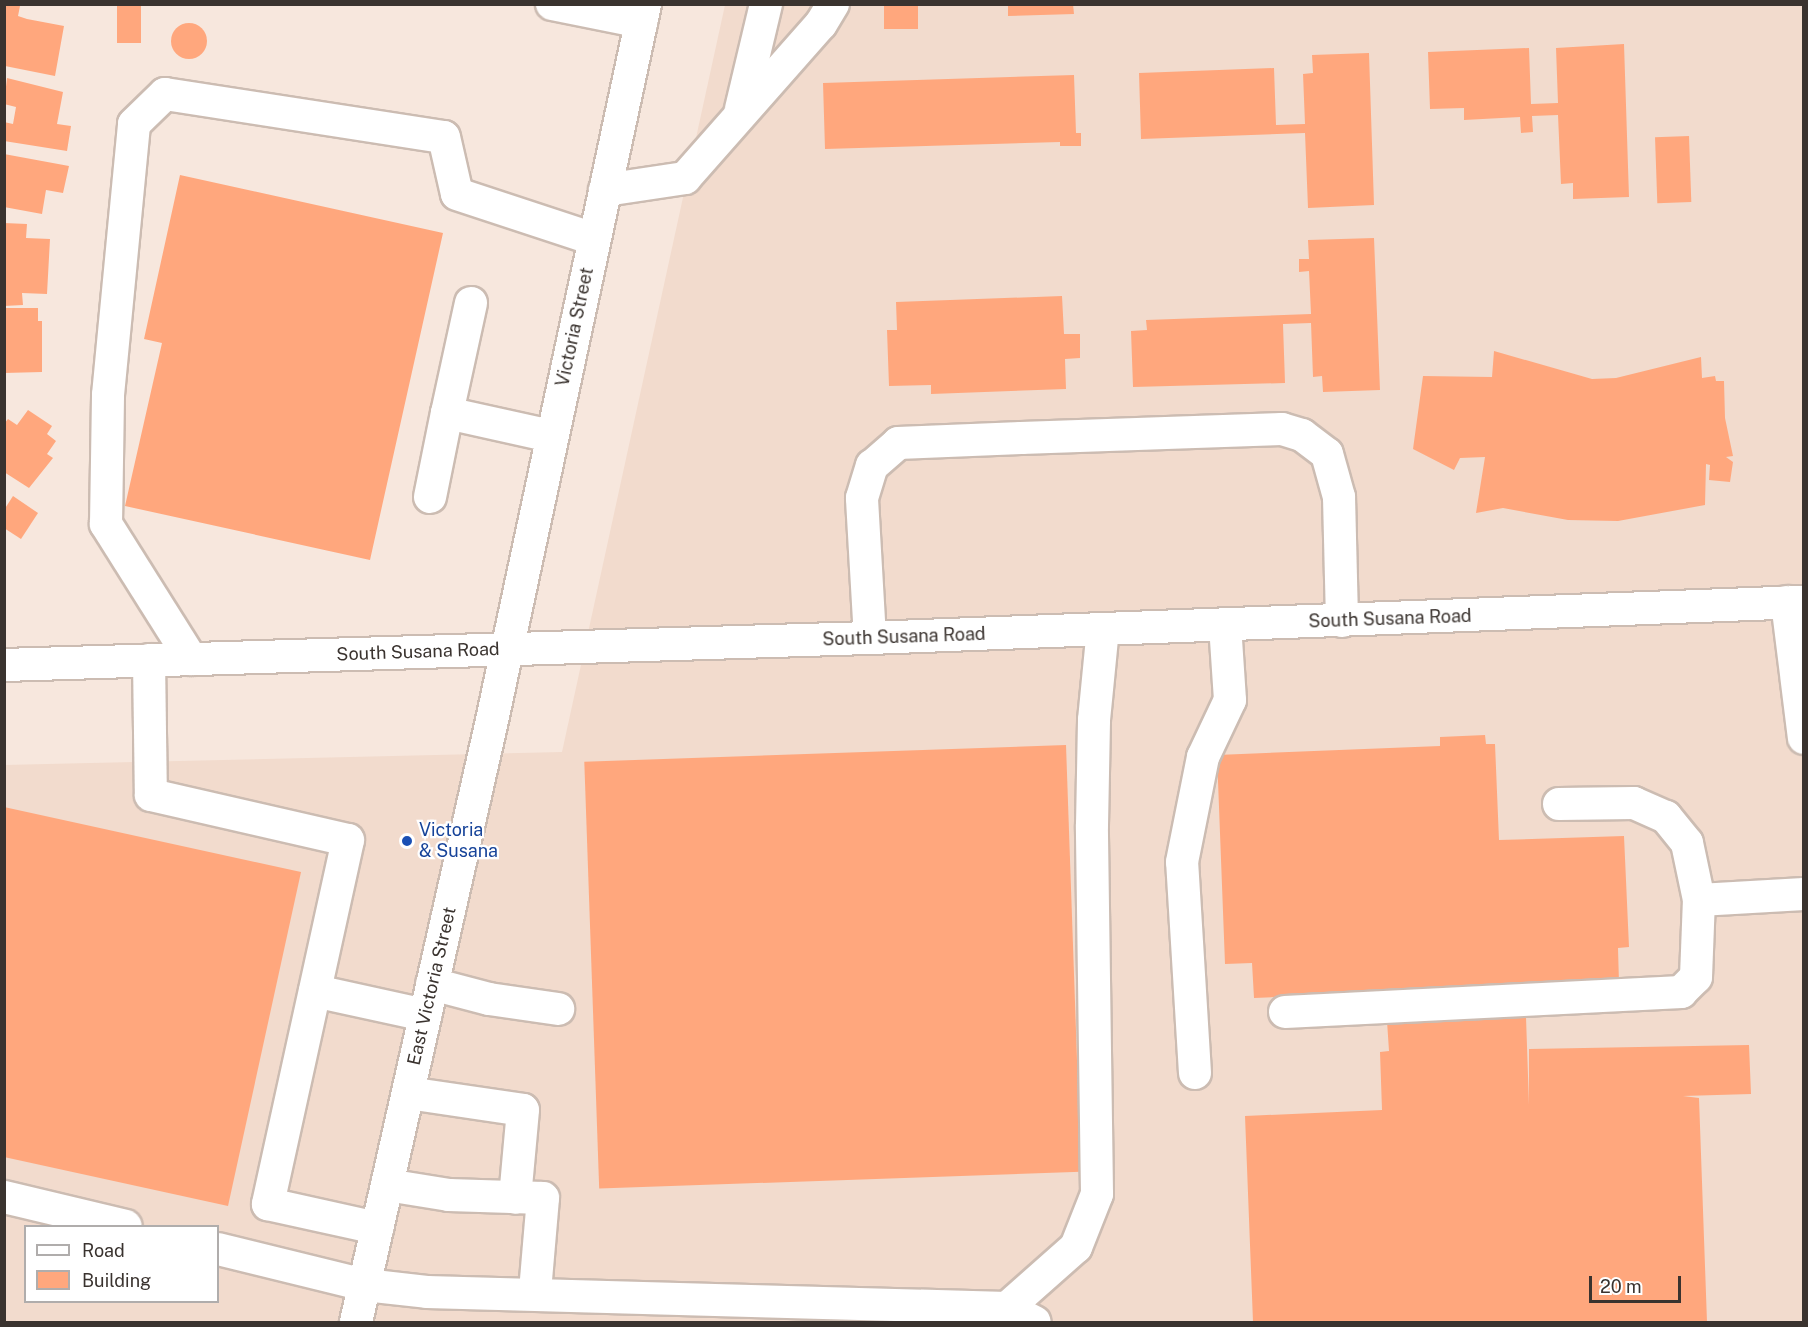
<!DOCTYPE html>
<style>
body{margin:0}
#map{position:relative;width:1808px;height:1327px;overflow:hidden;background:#f7e7dd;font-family:"Public Sans",sans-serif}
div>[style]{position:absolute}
.built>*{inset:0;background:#f2dbcd}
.building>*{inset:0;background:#ffa77d;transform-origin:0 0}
.round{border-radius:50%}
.roads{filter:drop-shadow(2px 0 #ccbcb2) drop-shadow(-2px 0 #ccbcb2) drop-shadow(0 2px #ccbcb2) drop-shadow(0 -2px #ccbcb2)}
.minor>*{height:32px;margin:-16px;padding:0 16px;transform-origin:16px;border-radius:16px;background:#fff}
.dots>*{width:16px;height:16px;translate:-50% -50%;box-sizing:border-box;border:3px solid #fff;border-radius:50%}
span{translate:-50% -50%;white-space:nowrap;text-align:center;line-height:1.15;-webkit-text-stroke:4.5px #fff;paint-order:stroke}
.street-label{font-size:18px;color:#3a332f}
.transit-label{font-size:18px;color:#164399}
.left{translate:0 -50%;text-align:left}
.frame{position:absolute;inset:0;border:6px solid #3a332f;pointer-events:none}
.legend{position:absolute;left:24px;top:1225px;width:195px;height:78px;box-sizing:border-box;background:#fff;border:2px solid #b0adac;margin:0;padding:8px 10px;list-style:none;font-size:18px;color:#3a332f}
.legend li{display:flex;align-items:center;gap:12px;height:30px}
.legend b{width:30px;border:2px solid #b0adac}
.scale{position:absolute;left:1589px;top:1276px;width:92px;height:27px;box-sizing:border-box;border:3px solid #3a332f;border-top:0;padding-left:8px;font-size:18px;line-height:21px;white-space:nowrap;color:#3a332f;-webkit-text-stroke:4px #fff;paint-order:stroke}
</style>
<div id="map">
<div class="built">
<i style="clip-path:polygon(evenodd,725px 5px,1803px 5px,1803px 1322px,5px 1322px,4px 765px,562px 752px,725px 5px,26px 1226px,218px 1226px,218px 1302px,26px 1302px,26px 1226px)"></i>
</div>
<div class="building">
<i style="clip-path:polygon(4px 4px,20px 6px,18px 16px,27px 19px,64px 26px,55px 76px,5px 66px)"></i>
<i style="left:117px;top:4px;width:24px;height:39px"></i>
<i style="left:884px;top:4px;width:34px;height:25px"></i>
<i style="clip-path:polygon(1008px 4px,1073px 4px,1074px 14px,1008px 16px)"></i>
<i class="round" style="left:171px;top:23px;width:36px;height:36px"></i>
<i style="clip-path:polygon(1624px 44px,1629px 197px,1573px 199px,1573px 183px,1561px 184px,1558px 115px,1532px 116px,1533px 132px,1521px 133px,1520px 117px,1464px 120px,1464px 108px,1430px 109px,1428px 52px,1529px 48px,1531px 104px,1558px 103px,1556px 48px)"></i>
<i style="clip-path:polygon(1369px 53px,1374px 205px,1308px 208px,1305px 133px,1141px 139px,1139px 73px,1274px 68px,1276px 125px,1305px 124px,1303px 74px,1313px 73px,1312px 55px)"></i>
<i style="clip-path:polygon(1074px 75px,1076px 133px,1081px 133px,1081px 146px,1060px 146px,1060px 142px,825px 149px,823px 83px)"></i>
<i style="clip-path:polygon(7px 78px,63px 92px,57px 124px,71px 126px,67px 151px,4px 141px,4px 122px,13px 124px,16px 107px,4px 104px)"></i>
<i style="left:1689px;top:136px;width:66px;height:34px;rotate:88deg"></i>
<i style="clip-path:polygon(4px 154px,69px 166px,63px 193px,46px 190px,42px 214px,4px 207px)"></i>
<i style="clip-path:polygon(180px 175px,443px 233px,370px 560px,125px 506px,162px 343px,144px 339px)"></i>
<i style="clip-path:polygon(4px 223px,27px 224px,26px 238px,50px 239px,47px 294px,22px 293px,23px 305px,4px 306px)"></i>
<i style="clip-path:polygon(1374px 238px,1380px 390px,1323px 392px,1322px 376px,1313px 377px,1311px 323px,1283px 324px,1285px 383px,1133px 387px,1131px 331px,1147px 330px,1146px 320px,1311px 314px,1309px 271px,1299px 272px,1299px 259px,1309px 259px,1308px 240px)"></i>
<i style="clip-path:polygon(1062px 296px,1064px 334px,1080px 334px,1080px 358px,1065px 359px,1066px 389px,931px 394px,931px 385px,889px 386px,887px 330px,897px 330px,896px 302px)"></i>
<i style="clip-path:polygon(4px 308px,38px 308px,38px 321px,42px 321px,42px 372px,4px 373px)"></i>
<i style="clip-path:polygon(1494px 351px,1592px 379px,1616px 378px,1701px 357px,1702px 378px,1715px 376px,1716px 381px,1724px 381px,1725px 418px,1733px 456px,1726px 457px,1733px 462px,1730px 482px,1709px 480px,1710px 465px,1706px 464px,1705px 505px,1618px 521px,1568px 520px,1503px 508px,1476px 513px,1485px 457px,1460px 458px,1454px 470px,1413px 449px,1423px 376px,1492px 377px)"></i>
<i style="clip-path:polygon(28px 410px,52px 426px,47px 434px,56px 441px,47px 454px,53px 458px,29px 488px,4px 472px,4px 424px,8px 419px,17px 425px)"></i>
<i style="clip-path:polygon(13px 496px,38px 513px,21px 539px,4px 528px,4px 510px)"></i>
<i style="clip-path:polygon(1485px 735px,1486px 744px,1495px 744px,1499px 840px,1624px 836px,1629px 947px,1618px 948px,1619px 983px,1254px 998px,1252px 963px,1225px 964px,1217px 755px,1440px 746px,1440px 737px)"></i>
<i style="left:1066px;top:745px;width:427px;height:482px;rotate:88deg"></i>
<i style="clip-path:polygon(4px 807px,301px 872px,228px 1206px,4px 1157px)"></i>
<i style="clip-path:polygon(1526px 1017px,1529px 1105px,1529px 1049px,1749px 1045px,1751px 1094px,1683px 1096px,1699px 1098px,1707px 1322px,1253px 1322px,1245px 1116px,1382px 1110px,1380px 1052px,1389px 1051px,1387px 1021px)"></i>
</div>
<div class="roads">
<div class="minor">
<i style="left:552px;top:4px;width:91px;rotate:11.4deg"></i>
<i style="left:741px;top:109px;width:108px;rotate:-76.6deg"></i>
<i style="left:605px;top:190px;width:81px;rotate:-8.5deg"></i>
<i style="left:685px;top:178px;width:205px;rotate:-48.6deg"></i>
<i style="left:821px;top:24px;width:23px;rotate:-59deg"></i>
<i style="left:471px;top:303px;width:113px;rotate:102.3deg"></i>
<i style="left:447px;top:413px;width:107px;rotate:12.5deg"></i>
<i style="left:430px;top:497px;width:86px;rotate:-78.6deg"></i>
<i style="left:1787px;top:602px;width:137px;rotate:82.9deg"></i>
<i style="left:870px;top:638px;width:140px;rotate:-93.3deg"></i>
<i style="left:862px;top:498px;width:34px;rotate:-73deg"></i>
<i style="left:872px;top:466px;width:35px;rotate:-41deg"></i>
<i style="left:898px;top:443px;width:123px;rotate:-2.3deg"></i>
<i style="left:1021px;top:438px;width:261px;rotate:-2deg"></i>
<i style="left:1282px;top:429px;width:21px;rotate:17deg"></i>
<i style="left:1302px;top:435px;width:31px;rotate:37deg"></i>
<i style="left:1327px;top:454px;width:45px;rotate:74.4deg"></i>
<i style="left:1339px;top:497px;width:124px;rotate:88.6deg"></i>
<i style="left:191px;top:659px;width:160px;rotate:-122.2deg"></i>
<i style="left:106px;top:524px;width:129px;rotate:-89.1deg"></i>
<i style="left:108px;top:395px;width:272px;rotate:-84.5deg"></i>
<i style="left:134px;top:124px;width:43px;rotate:-44.1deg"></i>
<i style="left:165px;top:94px;width:282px;rotate:8.8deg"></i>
<i style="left:444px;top:137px;width:58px;rotate:77.2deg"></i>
<i style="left:457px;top:194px;width:144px;rotate:18.2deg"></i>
<i style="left:149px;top:660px;width:135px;rotate:89.2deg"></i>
<i style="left:151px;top:795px;width:202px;rotate:12.9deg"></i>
<i style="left:348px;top:840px;width:373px;rotate:102.4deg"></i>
<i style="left:268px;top:1204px;width:112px;rotate:12.4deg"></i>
<i style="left:4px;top:665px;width:866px;rotate:-1.79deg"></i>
<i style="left:870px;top:638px;width:935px;rotate:-2.21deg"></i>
<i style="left:1559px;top:804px;width:75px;rotate:-0.8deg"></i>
<i style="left:1634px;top:803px;width:35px;rotate:24deg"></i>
<i style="left:1666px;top:817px;width:33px;rotate:51deg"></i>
<i style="left:1687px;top:843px;width:58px;rotate:78.1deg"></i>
<i style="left:1699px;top:900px;width:105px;rotate:-3.3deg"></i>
<i style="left:432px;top:984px;width:59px;rotate:14.7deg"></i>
<i style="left:489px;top:999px;width:70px;rotate:8.2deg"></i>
<i style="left:315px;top:991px;width:113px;rotate:12.3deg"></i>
<i style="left:1285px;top:1012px;width:397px;rotate:-2.9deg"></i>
<i style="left:1681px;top:992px;width:21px;rotate:-45deg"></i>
<i style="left:1696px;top:977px;width:77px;rotate:-87.8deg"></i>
<i style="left:1195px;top:1073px;width:211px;rotate:-93.5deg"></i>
<i style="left:1182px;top:862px;width:107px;rotate:-78.7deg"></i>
<i style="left:1203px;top:757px;width:63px;rotate:-64.7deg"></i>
<i style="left:1230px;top:700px;width:75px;rotate:-93.8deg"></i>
<i style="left:408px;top:1093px;width:116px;rotate:8.4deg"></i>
<i style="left:523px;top:1110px;width:88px;rotate:95.2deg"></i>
<i style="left:387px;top:1185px;width:63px;rotate:9.2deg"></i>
<i style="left:449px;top:1195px;width:94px;rotate:1.8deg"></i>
<i style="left:543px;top:1198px;width:94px;rotate:94.9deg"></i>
<i style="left:4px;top:1197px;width:125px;rotate:13.4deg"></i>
<i style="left:218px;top:1249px;width:151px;rotate:13.8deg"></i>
<i style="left:365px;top:1285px;width:62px;rotate:6.4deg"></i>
<i style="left:427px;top:1292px;width:580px;rotate:1.58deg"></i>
<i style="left:1007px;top:1308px;width:31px;rotate:27deg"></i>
<i style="left:1007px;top:1308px;width:92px;rotate:-41.5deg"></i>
<i style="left:1076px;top:1247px;width:57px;rotate:-68.4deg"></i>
<i style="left:1097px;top:1194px;width:369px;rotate:-90.8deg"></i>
<i style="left:1092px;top:825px;width:105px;rotate:-88.9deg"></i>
<i style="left:1094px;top:720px;width:91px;rotate:-84.4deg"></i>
<i style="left:356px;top:1322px;width:612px;rotate:-77.26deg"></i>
<i style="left:491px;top:725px;width:737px;rotate:-77.94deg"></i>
</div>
</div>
<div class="dots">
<i style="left:407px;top:841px;background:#1a4fb4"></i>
</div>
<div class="street-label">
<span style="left:575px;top:327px;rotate:-78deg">Victoria Street</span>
<span style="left:1390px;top:619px;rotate:-2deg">South Susana Road</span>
<span style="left:904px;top:637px;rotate:-2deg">South Susana Road</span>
<span style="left:418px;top:652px;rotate:-2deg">South Susana Road</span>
<span style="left:432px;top:986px;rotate:-77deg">East Victoria Street</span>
</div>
<div class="transit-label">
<span class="left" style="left:419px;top:841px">Victoria<br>&amp; Susana</span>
</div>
<div class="frame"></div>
<ul class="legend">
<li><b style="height:8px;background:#fff"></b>Road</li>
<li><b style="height:16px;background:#ffa77d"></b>Building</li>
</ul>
<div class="scale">20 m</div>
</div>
